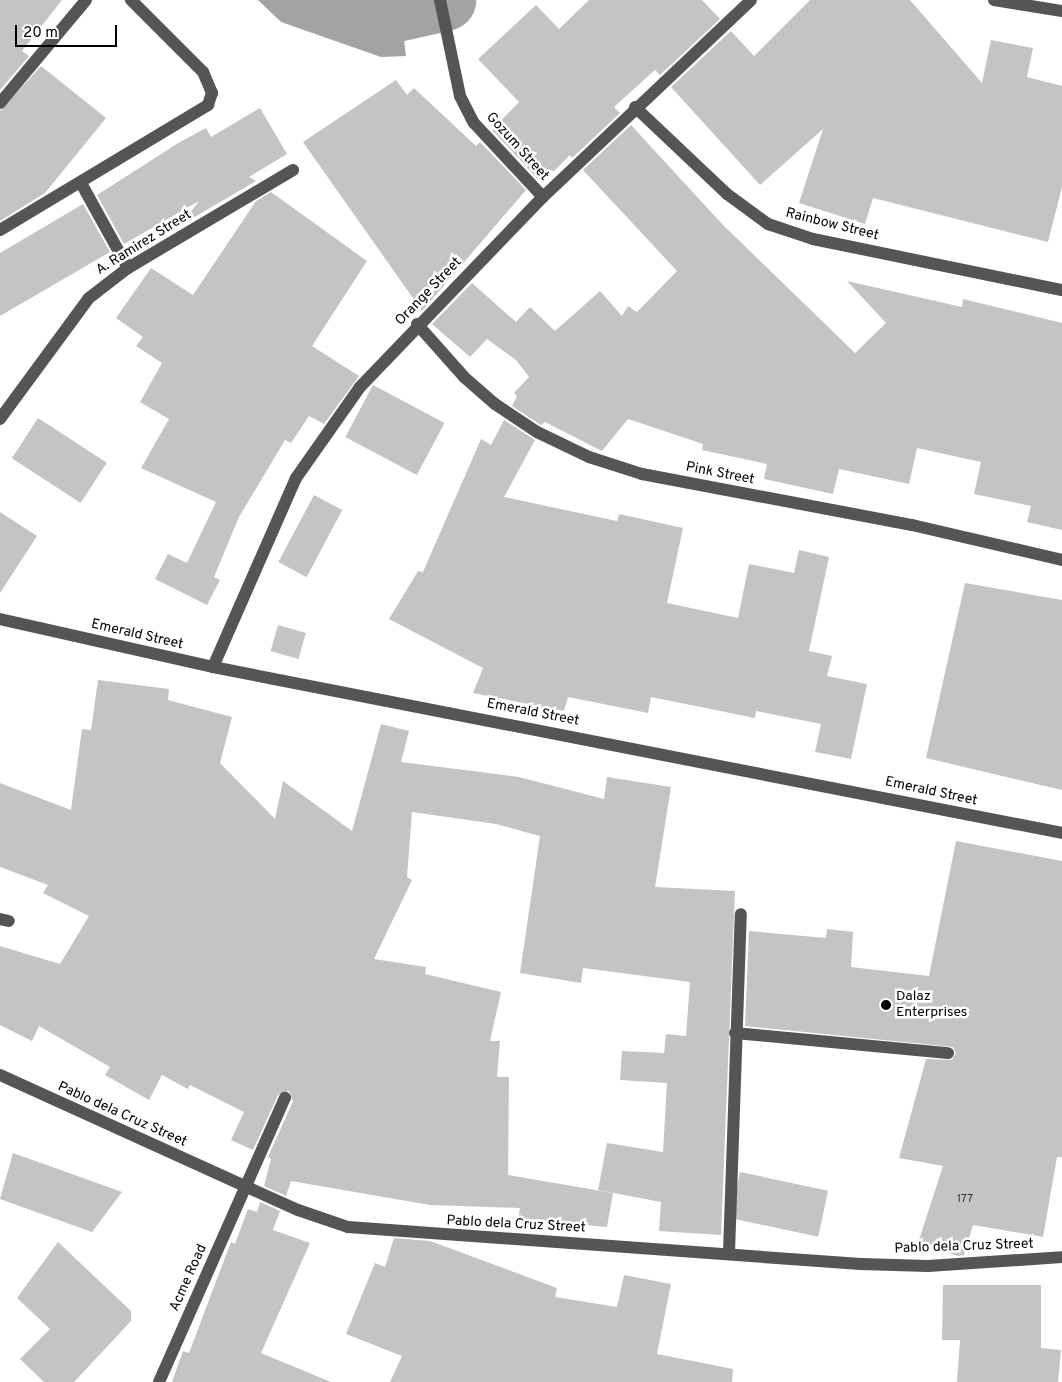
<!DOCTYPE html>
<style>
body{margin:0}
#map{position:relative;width:1062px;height:1382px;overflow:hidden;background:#fff;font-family:Overpass,sans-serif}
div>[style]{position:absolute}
.water>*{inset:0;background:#a3a3a3}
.river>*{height:61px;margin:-30.5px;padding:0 30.5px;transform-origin:30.5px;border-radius:30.5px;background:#a3a3a3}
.building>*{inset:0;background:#c4c4c4;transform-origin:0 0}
.minor>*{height:12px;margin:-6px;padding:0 6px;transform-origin:6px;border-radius:6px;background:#555}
.dots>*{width:14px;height:14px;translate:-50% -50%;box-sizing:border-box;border:2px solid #fff;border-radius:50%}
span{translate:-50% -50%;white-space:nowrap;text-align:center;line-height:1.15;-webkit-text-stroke:5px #fff;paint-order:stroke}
.number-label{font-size:11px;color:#313131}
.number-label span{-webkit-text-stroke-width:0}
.street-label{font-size:14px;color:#000}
.poi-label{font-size:14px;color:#000}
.left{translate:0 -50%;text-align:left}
.scale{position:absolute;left:15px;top:25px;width:102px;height:22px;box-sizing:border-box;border:2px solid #000;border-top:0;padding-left:6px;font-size:15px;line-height:18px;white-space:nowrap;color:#000;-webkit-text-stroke:4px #fff;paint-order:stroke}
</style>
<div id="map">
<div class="water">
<i style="clip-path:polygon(258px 0,399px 0,406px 56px,381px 57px,281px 22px)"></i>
</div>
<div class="river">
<i style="left:340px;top:0;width:14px;rotate:39deg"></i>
<i style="left:351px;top:9px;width:24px;rotate:17deg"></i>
<i style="left:374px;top:16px;width:73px;rotate:-12.7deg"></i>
</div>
<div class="building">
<i style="clip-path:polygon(0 0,62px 0,22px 51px,29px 56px,0 90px)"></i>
<i style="clip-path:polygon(589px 0,702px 0,720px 19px,660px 75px,655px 70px,614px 107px,620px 113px,572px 158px,570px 155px,549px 176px,544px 171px,537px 178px,492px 130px,519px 102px,478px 59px,536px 5px,559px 29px)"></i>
<i style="clip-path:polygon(810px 0,910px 0,982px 83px,991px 40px,1033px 48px,1027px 77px,1062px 86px,1062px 187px,1048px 242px,873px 198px,865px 224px,799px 203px,823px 129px,760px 185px,671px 87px,731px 31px,754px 56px)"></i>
<i style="clip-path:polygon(41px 66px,106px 118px,45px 193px,0 221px,0 111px)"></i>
<i style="clip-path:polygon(396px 80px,407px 95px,414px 88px,476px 146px,480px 142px,526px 190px,422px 311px,303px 142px)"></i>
<i style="clip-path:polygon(260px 108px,287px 154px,249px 177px,256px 181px,181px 225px,199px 201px,124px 244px,97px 195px,180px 142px,206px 128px,211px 137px)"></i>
<i style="clip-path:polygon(631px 125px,723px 225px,855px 353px,886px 323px,847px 281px,962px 307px,963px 299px,1062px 323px,1062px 530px,1027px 522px,1031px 506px,974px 494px,981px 462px,917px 448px,909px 484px,839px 469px,833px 494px,764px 479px,767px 464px,702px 450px,703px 444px,628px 419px,602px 451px,545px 422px,541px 425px,512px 406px,517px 396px,514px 393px,529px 377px,516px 360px,487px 339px,470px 357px,432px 324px,472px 283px,516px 322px,530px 307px,555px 331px,600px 291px,622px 316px,628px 306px,637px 312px,677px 271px,583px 170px)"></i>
<i style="clip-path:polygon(271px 192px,367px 261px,312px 346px,359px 376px,324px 424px,309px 416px,291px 443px,285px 440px,239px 517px,214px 577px,220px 580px,207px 605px,155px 579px,168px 554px,187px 563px,216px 502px,141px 468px,169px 419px,140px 402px,162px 363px,136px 346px,143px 337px,116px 318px,151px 268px,193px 295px,256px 201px)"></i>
<i style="clip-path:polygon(83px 204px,110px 252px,0 316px,0 253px)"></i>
<i style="left:373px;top:385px;width:81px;height:59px;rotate:28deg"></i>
<i style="left:38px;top:418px;width:82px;height:48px;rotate:33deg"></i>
<i style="clip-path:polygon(504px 420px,535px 440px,504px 497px,617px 521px,619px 514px,683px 528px,667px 603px,738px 618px,749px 564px,794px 573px,799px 550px,829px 557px,809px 651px,832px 656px,827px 676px,867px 684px,851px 759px,815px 752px,821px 724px,756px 711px,755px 718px,651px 697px,648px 713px,568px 697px,564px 711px,473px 693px,483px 668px,389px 619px,418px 571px,423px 572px,481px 439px,491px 445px)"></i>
<i style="left:314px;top:495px;width:32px;height:76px;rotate:28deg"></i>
<i style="clip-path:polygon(0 512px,37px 536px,0 593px)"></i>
<i style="clip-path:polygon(965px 583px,1062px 600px,1062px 790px,926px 758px)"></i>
<i style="left:278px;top:625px;width:29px;height:27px;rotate:16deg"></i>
<i style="clip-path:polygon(98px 680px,169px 689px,168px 700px,232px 717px,220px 763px,275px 819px,283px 781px,352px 831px,381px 724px,409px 731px,401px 762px,519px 777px,604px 799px,607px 777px,671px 787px,655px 887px,735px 891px,721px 1235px,659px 1231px,661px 1202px,598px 1190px,607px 1143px,663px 1152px,667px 1083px,620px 1080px,622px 1051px,664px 1053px,666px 1034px,686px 1036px,690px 982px,583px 968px,581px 983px,520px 973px,540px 836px,496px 824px,412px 812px,407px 877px,412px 880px,374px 959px,426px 967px,425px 974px,501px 992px,490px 1041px,500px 1041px,497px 1077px,509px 1077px,508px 1175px,613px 1193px,607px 1227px,518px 1219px,520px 1208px,430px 1205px,291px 1181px,286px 1196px,264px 1186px,271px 1159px,268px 1157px,293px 1101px,289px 1091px,278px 1095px,253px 1150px,231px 1140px,244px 1112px,190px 1085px,188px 1089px,162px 1075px,149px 1100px,105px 1075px,110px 1067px,39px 1026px,32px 1041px,0 1025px,0 946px,60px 964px,89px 916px,43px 893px,48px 885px,0 867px,0 783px,71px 810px,82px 729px,91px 730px)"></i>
<i style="clip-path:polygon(956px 841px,1062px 861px,1062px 1157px,1057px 1157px,1043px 1237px,973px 1225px,964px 1255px,958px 1256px,918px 1243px,943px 1166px,899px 1158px,926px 1059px,952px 1060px,956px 1053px,953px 1047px,745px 1026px,749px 931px,826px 938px,827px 929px,853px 932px,851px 967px,929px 976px)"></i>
<i style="clip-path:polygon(13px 1153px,122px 1192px,92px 1232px,0 1199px)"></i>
<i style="left:740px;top:1172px;width:90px;height:47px;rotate:12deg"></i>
<i style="clip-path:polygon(260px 1202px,280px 1211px,273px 1230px,310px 1243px,261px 1353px,331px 1382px,172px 1382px,183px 1351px,189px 1353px,231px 1242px,235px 1244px,248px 1209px,257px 1212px)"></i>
<i style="clip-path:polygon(394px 1238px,430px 1241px,557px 1288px,555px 1297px,617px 1307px,624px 1275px,671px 1284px,657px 1354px,733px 1369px,732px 1382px,390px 1382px,402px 1356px,346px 1334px,375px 1263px,385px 1267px)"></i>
<i style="clip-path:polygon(58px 1242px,131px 1311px,131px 1321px,74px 1382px,44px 1382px,20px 1359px,50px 1329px,17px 1298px)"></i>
<i style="clip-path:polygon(943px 1285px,1041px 1285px,1041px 1348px,1061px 1350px,1058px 1382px,957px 1382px,960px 1340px,942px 1340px)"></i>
</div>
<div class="minor">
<i style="left:440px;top:0;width:98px;rotate:78.2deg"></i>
<i style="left:460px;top:96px;width:30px;rotate:63deg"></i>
<i style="left:474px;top:123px;width:101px;rotate:47deg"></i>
<i style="left:994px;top:0;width:69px;rotate:9.2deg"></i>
<i style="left:0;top:103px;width:134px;rotate:-50.1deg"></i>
<i style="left:635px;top:107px;width:127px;rotate:43.4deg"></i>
<i style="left:727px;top:194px;width:51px;rotate:36.2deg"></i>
<i style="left:768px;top:224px;width:47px;rotate:18.4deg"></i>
<i style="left:813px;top:239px;width:254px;rotate:11.6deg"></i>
<i style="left:81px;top:183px;width:97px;rotate:61.1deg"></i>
<i style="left:0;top:230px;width:243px;rotate:-31deg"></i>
<i style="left:208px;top:105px;width:13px;rotate:-72deg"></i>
<i style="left:212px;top:93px;width:23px;rotate:-113deg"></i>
<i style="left:203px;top:72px;width:102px;rotate:-135deg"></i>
<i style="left:417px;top:324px;width:71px;rotate:48.4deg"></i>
<i style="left:464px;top:377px;width:41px;rotate:41.1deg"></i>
<i style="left:495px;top:404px;width:50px;rotate:33.7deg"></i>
<i style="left:537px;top:432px;width:58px;rotate:25.7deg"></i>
<i style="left:589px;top:457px;width:56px;rotate:17.8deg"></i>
<i style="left:642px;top:474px;width:275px;rotate:10.7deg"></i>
<i style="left:912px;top:525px;width:154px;rotate:13.1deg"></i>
<i style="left:0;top:419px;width:150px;rotate:-53.7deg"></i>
<i style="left:89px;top:298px;width:49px;rotate:-37.6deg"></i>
<i style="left:128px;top:268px;width:192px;rotate:-30.7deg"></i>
<i style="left:0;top:619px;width:218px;rotate:12.7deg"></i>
<i style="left:213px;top:667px;width:865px;rotate:11.06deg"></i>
<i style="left:213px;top:667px;width:206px;rotate:-66.3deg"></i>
<i style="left:296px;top:478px;width:111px;rotate:-54.9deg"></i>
<i style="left:360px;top:387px;width:264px;rotate:-46.1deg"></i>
<i style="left:543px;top:197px;width:286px;rotate:-43.4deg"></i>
<i style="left:0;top:919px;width:9px;rotate:13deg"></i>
<i style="left:735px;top:1033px;width:214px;rotate:5.4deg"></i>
<i style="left:0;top:1075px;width:327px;rotate:24.4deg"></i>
<i style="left:298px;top:1210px;width:53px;rotate:18.8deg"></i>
<i style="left:348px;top:1227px;width:514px;rotate:4.13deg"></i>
<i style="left:861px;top:1264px;width:67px;rotate:1.7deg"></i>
<i style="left:928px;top:1266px;width:134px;rotate:-3.8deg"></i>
<i style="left:729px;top:1252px;width:338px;rotate:-88deg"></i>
<i style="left:159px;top:1382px;width:311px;rotate:-66.1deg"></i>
</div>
<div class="dots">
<i style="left:886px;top:1005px;background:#000"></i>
</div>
<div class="number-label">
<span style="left:965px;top:1199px">177</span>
</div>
<div class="street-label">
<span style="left:517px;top:147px;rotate:48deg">Gozum Street</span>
<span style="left:832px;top:225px;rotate:14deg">Rainbow Street</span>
<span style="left:144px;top:243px;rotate:-32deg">A. Ramirez Street</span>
<span style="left:429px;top:292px;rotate:-46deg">Orange Street</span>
<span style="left:720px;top:474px;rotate:11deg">Pink Street</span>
<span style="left:137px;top:635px;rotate:13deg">Emerald Street</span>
<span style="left:533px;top:713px;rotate:11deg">Emerald Street</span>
<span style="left:931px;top:792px;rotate:12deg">Emerald Street</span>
<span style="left:122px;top:1115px;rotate:24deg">Pablo dela Cruz Street</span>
<span style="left:516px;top:1225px;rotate:3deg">Pablo dela Cruz Street</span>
<span style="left:964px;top:1247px;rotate:-2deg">Pablo dela Cruz Street</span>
<span style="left:189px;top:1278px;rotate:-66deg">Acme Road</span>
</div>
<div class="poi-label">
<span class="left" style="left:896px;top:1005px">Dalaz<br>Enterprises</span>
</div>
<div class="scale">20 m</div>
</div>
